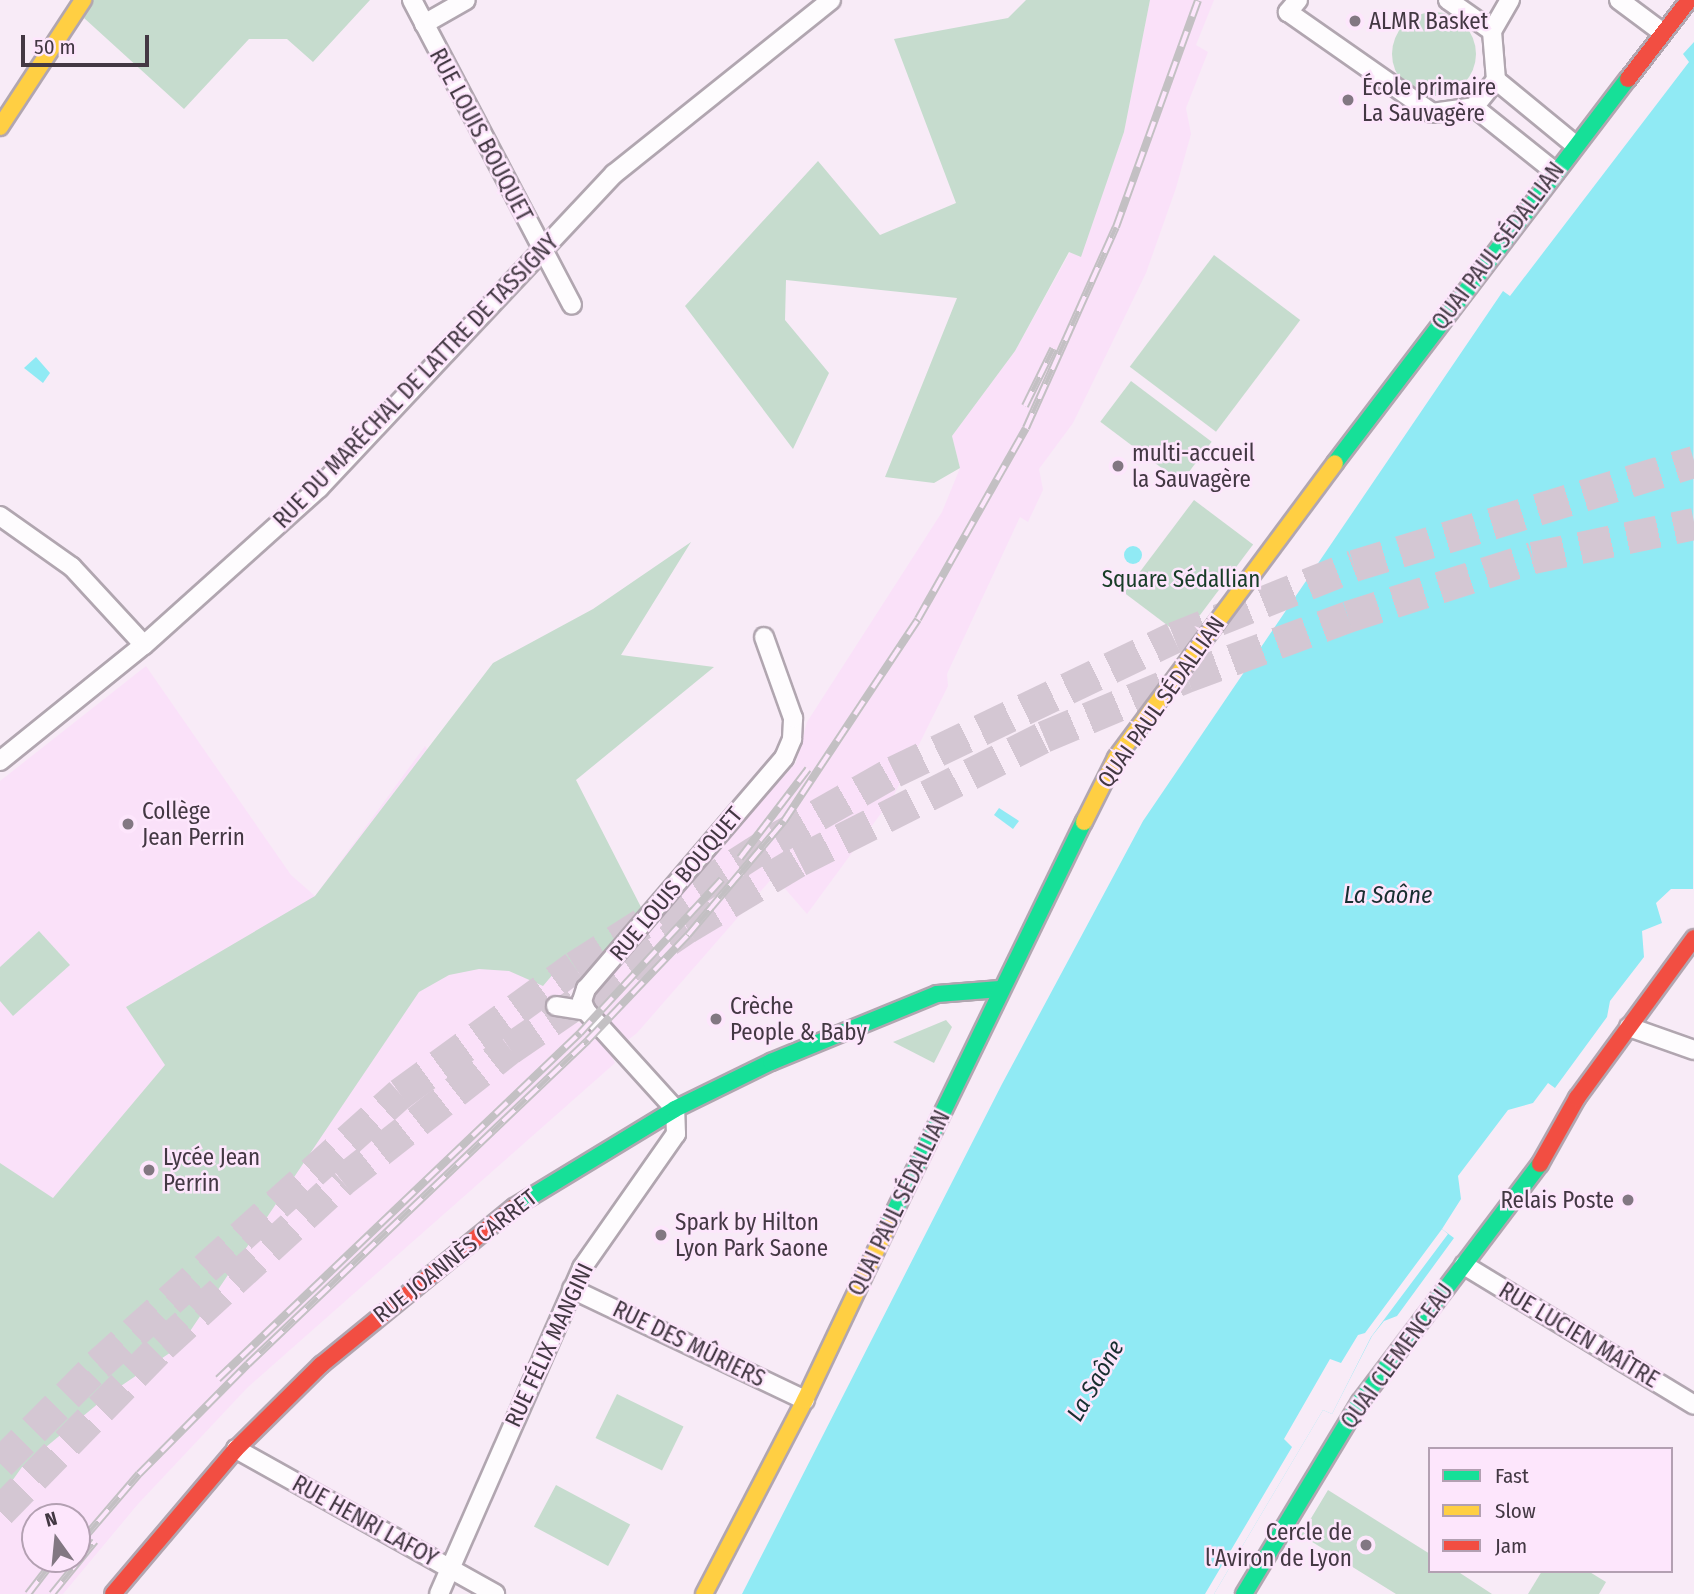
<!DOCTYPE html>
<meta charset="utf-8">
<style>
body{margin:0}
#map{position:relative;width:1694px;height:1594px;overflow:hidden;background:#f8ebf7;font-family:"Fira Sans Condensed",sans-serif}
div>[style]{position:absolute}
.built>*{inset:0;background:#fae1f9}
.green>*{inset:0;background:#c6dcce;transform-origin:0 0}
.round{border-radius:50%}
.water>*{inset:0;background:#90eaf4}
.pier>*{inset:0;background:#f8ebf7}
.highway-tunnel>*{height:32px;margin-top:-16px;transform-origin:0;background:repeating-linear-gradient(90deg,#d4c7d3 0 32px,transparent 0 48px)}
.roads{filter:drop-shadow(2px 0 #b1a6b0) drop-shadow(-2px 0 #b1a6b0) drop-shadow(0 2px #b1a6b0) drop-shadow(0 -2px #b1a6b0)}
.street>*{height:18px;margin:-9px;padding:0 9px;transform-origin:9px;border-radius:9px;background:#fefcfe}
.fast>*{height:16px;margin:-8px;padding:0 8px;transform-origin:8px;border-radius:8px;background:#16e098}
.slow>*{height:16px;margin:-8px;padding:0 8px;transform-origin:8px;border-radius:8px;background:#ffcf43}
.jam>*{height:16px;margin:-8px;padding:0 8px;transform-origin:8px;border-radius:8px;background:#f24e42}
.rail>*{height:8px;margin-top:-4px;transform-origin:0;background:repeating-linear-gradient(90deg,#fde6fc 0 16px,#c3c0c3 0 32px);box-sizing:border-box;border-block:2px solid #c3c0c3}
.dots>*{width:19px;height:19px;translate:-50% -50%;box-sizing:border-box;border:4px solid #fde6fc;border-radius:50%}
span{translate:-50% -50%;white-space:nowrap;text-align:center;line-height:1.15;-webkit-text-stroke:5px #fde6fc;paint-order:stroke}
.poi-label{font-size:23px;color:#433843}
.left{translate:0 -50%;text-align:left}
.right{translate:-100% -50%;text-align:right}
.street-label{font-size:23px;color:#433843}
.park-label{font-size:23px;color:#183d27}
.water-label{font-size:24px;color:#172e30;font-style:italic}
.legend{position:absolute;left:1428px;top:1447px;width:245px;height:126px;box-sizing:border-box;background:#fde6fc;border:2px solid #b3a0b2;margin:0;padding:9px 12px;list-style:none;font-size:21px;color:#433843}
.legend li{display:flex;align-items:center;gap:14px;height:35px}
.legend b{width:35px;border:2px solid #b3a0b2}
.north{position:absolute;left:21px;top:1503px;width:70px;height:70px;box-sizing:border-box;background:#fde6fc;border:2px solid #b3a0b2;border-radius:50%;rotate:345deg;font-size:19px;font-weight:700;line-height:28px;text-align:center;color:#433843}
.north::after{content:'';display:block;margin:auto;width:24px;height:32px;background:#827782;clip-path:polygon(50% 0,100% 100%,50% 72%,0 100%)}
.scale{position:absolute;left:21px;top:35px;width:128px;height:32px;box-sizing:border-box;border:4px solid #433843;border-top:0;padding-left:9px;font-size:21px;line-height:24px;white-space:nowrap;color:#433843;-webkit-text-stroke:5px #fde6fc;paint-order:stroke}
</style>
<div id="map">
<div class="built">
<i style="clip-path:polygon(evenodd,1150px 0,1214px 0,1196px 45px,1208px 52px,1186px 108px,1191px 134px,1176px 188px,1146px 273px,1073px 423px,1039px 469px,1043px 490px,1028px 522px,1020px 517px,947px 674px,948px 686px,893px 797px,807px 914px,774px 876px,637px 1033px,628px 1040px,612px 1029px,603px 1039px,615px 1063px,248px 1387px,138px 1504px,63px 1594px,0 1594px,0 781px,146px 666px,291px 875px,315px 896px,425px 746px,591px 969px,549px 1014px,558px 1022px,580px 1023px,595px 1008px,594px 994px,653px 921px,796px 763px,807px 722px,942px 512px,960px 468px,952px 436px,1015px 351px,1070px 252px,1080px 256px,1124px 132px,1150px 0,35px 1517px,77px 1517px,77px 1559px,35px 1559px,35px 1517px)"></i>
</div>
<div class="green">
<i style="clip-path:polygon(92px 0,370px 0,313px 62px,287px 39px,249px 39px,184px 109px,84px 18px)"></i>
<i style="clip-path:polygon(1026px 0,1150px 0,1124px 132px,1081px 257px,1069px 252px,1015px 351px,952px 436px,960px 468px,934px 483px,885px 477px,957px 298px,786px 280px,785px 320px,829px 373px,793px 449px,685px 306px,818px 161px,880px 235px,956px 203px,894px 39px,1008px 18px)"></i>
<i class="round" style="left:1392px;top:12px;width:84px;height:84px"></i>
<i style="left:1214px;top:255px;width:108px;height:140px;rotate:37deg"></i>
<i style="left:1131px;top:381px;width:101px;height:51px;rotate:37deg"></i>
<i style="left:1194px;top:500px;width:74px;height:116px;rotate:37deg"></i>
<i style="clip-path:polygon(691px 542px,621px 655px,714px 667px,576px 780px,643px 911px,584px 977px,565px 960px,543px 986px,509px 971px,479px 969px,449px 975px,419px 992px,180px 1346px,112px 1392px,22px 1467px,0 1498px,0 1163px,53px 1198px,165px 1065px,126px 1007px,315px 896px,493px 663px,593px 609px)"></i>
<i style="clip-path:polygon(39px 931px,70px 965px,13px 1016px,0 1001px,0 967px)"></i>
<i style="clip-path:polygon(946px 1020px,952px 1027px,934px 1063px,893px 1042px)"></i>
<i style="left:617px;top:1394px;width:74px;height:49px;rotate:26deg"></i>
<i style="left:556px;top:1485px;width:84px;height:47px;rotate:28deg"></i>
<i style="clip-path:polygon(1328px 1490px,1430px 1554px,1430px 1571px,1457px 1571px,1492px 1594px,1396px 1594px,1301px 1535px)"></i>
<i style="clip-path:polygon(1542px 1571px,1588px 1571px,1606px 1582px,1599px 1594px,1528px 1594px)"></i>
</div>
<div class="water">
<i style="clip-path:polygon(1694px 42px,1693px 889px,1671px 889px,1656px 903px,1662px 923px,1642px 931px,1644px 957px,1610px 1001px,1607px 1017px,1555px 1088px,1548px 1083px,1533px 1103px,1508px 1110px,1458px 1176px,1461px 1199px,1442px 1229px,1454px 1238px,1397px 1316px,1384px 1321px,1372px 1336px,1332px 1414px,1323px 1410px,1214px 1594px,742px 1594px,1002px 1084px,1143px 821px,1503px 291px,1510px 296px,1689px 62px,1683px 54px)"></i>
<i style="clip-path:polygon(36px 357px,50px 373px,43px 383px,24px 368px)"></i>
<i class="round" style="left:1124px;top:546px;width:18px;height:18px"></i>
<i style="clip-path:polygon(999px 808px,1019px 821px,1013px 829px,994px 815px)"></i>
</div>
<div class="pier">
<i style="clip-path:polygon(1442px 1229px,1448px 1234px,1371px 1337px,1332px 1414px,1323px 1410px,1214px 1594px,1205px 1594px,1292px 1447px,1284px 1439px,1330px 1359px,1341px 1363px,1358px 1335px,1365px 1333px)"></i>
</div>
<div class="highway-tunnel">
<i style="left:0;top:1464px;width:139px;rotate:-45.3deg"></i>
<i style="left:98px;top:1365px;width:406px;rotate:-41.9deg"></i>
<i style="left:400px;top:1094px;width:216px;rotate:-36deg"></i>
<i style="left:575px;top:967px;width:238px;rotate:-32.5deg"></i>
<i style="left:776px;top:839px;width:136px;rotate:-29.6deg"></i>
<i style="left:894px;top:772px;width:310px;rotate:-25.6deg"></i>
<i style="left:1174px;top:638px;width:194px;rotate:-21.8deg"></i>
<i style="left:1354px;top:566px;width:356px;rotate:-17deg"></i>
<i style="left:0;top:1512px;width:232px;rotate:-45.7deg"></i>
<i style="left:162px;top:1346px;width:244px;rotate:-42.5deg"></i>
<i style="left:342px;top:1181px;width:214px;rotate:-38.2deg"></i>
<i style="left:510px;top:1049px;width:214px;rotate:-34.4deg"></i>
<i style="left:687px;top:928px;width:131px;rotate:-30.9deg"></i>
<i style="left:799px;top:861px;width:275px;rotate:-26.8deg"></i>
<i style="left:1044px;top:737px;width:155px;rotate:-22.8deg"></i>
<i style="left:1187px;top:677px;width:172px;rotate:-20.4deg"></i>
<i style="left:1348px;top:617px;width:194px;rotate:-17.7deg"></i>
<i style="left:1533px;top:558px;width:165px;rotate:-11.9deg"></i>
</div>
<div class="roads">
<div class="street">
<i style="left:412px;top:0;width:344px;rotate:62.3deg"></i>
<i style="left:1298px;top:0;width:16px;rotate:130deg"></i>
<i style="left:1288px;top:12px;width:176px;rotate:35deg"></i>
<i style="left:1432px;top:113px;width:42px;rotate:-8.1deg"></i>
<i style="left:1474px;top:107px;width:35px;rotate:-51deg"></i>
<i style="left:1496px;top:80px;width:49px;rotate:-94.7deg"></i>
<i style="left:1448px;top:0;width:54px;rotate:35.2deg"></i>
<i style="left:1619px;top:0;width:54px;rotate:36.7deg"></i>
<i style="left:424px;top:24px;width:48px;rotate:-29.7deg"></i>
<i style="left:1492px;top:31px;width:36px;rotate:-60deg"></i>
<i style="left:1496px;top:80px;width:102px;rotate:39.4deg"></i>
<i style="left:1474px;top:107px;width:104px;rotate:38.7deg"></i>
<i style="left:0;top:516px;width:88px;rotate:35.3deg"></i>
<i style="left:72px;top:567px;width:106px;rotate:47.3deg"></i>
<i style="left:0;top:761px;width:185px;rotate:-38.9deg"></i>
<i style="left:144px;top:645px;width:235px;rotate:-41.9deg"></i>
<i style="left:319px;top:488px;width:431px;rotate:-46.8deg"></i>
<i style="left:614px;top:174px;width:278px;rotate:-38.7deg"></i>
<i style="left:556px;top:1006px;width:30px;rotate:9deg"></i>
<i style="left:1629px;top:1027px;width:69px;rotate:19.5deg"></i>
<i style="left:1464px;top:1265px;width:269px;rotate:31.3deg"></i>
<i style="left:572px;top:1289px;width:258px;rotate:25.5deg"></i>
<i style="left:236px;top:1449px;width:297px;rotate:29.2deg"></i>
<i style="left:439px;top:1594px;width:356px;rotate:-66.3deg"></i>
<i style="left:582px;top:1268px;width:164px;rotate:-55deg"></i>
<i style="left:676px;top:1134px;width:25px;rotate:-92deg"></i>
<i style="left:675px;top:1109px;width:132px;rotate:-132.2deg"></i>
<i style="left:586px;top:1011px;width:11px;rotate:-112deg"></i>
<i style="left:582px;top:1001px;width:13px;rotate:-72deg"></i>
<i style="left:586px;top:989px;width:304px;rotate:-49.4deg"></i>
<i style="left:784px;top:758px;width:21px;rotate:-67deg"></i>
<i style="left:792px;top:739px;width:21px;rotate:-87deg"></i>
<i style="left:793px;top:718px;width:86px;rotate:-109.7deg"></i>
</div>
<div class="fast">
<i style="left:1335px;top:463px;width:483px;rotate:-52.7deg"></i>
<i style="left:514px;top:1207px;width:188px;rotate:-31.3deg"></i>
<i style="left:675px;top:1109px;width:107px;rotate:-26.1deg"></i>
<i style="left:771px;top:1062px;width:179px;rotate:-22.3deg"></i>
<i style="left:937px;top:994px;width:63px;rotate:-4.5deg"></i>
<i style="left:887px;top:1227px;width:450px;rotate:-64.1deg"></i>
<i style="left:1244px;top:1594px;width:224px;rotate:-58.9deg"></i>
<i style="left:1360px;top:1402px;width:298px;rotate:-52.9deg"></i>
</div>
<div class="slow">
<i style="left:0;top:127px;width:152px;rotate:-56.8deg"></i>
<i style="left:1084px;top:822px;width:72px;rotate:-63.4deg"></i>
<i style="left:1116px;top:758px;width:367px;rotate:-53.4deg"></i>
<i style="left:704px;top:1594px;width:219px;rotate:-62.5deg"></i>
<i style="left:805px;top:1400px;width:191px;rotate:-64.6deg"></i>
</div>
<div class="jam">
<i style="left:1628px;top:79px;width:100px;rotate:-52.3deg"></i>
<i style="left:1540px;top:1164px;width:76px;rotate:-60.7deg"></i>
<i style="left:1577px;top:1098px;width:198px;rotate:-53.8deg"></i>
<i style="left:113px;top:1594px;width:190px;rotate:-49.7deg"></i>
<i style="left:236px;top:1449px;width:120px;rotate:-44.7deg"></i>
<i style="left:321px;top:1365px;width:249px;rotate:-39.3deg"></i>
</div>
</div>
<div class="rail">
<i style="left:1025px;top:406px;width:64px;rotate:-63.8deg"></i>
<i style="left:740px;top:858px;width:112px;rotate:-52.6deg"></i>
<i style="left:218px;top:1379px;width:501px;rotate:-43.71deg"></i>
<i style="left:580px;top:1033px;width:209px;rotate:-47.3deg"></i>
<i style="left:77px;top:1546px;width:95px;rotate:-49.3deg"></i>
<i style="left:139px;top:1474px;width:155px;rotate:-45.3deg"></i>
<i style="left:248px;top:1364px;width:470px;rotate:-43.6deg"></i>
<i style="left:588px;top:1040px;width:145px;rotate:-46.4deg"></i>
<i style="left:688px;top:935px;width:149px;rotate:-49.9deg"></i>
<i style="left:784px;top:821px;width:242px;rotate:-56.4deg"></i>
<i style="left:918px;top:619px;width:219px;rotate:-60.5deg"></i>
<i style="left:1026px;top:428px;width:220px;rotate:-65.9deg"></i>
<i style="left:1116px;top:227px;width:241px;rotate:-70.1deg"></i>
<i style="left:28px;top:1594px;width:44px;rotate:-52.4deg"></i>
<i style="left:52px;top:1594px;width:68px;rotate:-50.9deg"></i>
</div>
<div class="dots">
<i style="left:1355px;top:21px;background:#827782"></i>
<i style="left:1348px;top:100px;background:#827782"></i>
<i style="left:1118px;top:466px;background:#827782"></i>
<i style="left:128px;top:824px;background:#827782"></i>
<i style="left:716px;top:1019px;background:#827782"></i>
<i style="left:149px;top:1170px;background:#827782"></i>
<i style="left:1628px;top:1200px;background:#827782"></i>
<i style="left:661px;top:1235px;background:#827782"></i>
<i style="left:1366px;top:1545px;background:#827782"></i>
</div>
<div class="poi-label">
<span class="left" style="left:1369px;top:21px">ALMR Basket</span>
<span class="left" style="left:1362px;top:100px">École primaire<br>La Sauvagère</span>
<span class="left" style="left:1132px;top:466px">multi-accueil<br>la Sauvagère</span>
<span class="left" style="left:142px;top:824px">Collège<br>Jean Perrin</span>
<span class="left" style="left:730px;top:1019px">Crèche<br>People &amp; Baby</span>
<span class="left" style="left:163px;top:1170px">Lycée Jean<br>Perrin</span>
<span class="right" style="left:1614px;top:1200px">Relais Poste</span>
<span class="left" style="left:675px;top:1235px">Spark by Hilton<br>Lyon Park Saone</span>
<span class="right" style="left:1352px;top:1545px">Cercle de<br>l'Aviron de Lyon</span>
</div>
<div class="street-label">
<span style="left:481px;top:135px;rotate:62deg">RUE LOUIS BOUQUET</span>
<span style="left:1498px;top:246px;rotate:-53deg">QUAI PAUL SÉDALLIAN</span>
<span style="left:416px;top:381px;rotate:-46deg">RUE DU MARÉCHAL DE LATTRE DE TASSIGNY</span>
<span style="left:1161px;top:702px;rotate:-55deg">QUAI PAUL SÉDALLIAN</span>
<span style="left:676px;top:884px;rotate:-50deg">RUE LOUIS BOUQUET</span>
<span style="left:899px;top:1203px;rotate:-64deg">QUAI PAUL SÉDALLIAN</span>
<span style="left:455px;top:1256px;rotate:-38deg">RUE JOANNÈS CARRET</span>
<span style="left:1579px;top:1335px;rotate:31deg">RUE LUCIEN MAÎTRE</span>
<span style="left:689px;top:1344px;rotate:26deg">RUE DES MÛRIERS</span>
<span style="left:549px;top:1345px;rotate:-65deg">RUE FÉLIX MANGINI</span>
<span style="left:1397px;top:1356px;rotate:-54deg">QUAI CLEMENCEAU</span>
<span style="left:365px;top:1521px;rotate:29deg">RUE HENRI LAFOY</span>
</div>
<div class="park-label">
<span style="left:1181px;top:579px">Square Sédallian</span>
</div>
<div class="water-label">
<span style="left:1388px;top:896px">La Saône</span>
<span style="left:1096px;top:1381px;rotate:-60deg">La Saône</span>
</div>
<ul class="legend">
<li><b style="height:9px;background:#16e098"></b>Fast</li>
<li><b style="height:9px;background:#ffcf43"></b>Slow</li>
<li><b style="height:9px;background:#f24e42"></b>Jam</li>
</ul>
<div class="north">N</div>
<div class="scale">50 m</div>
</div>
